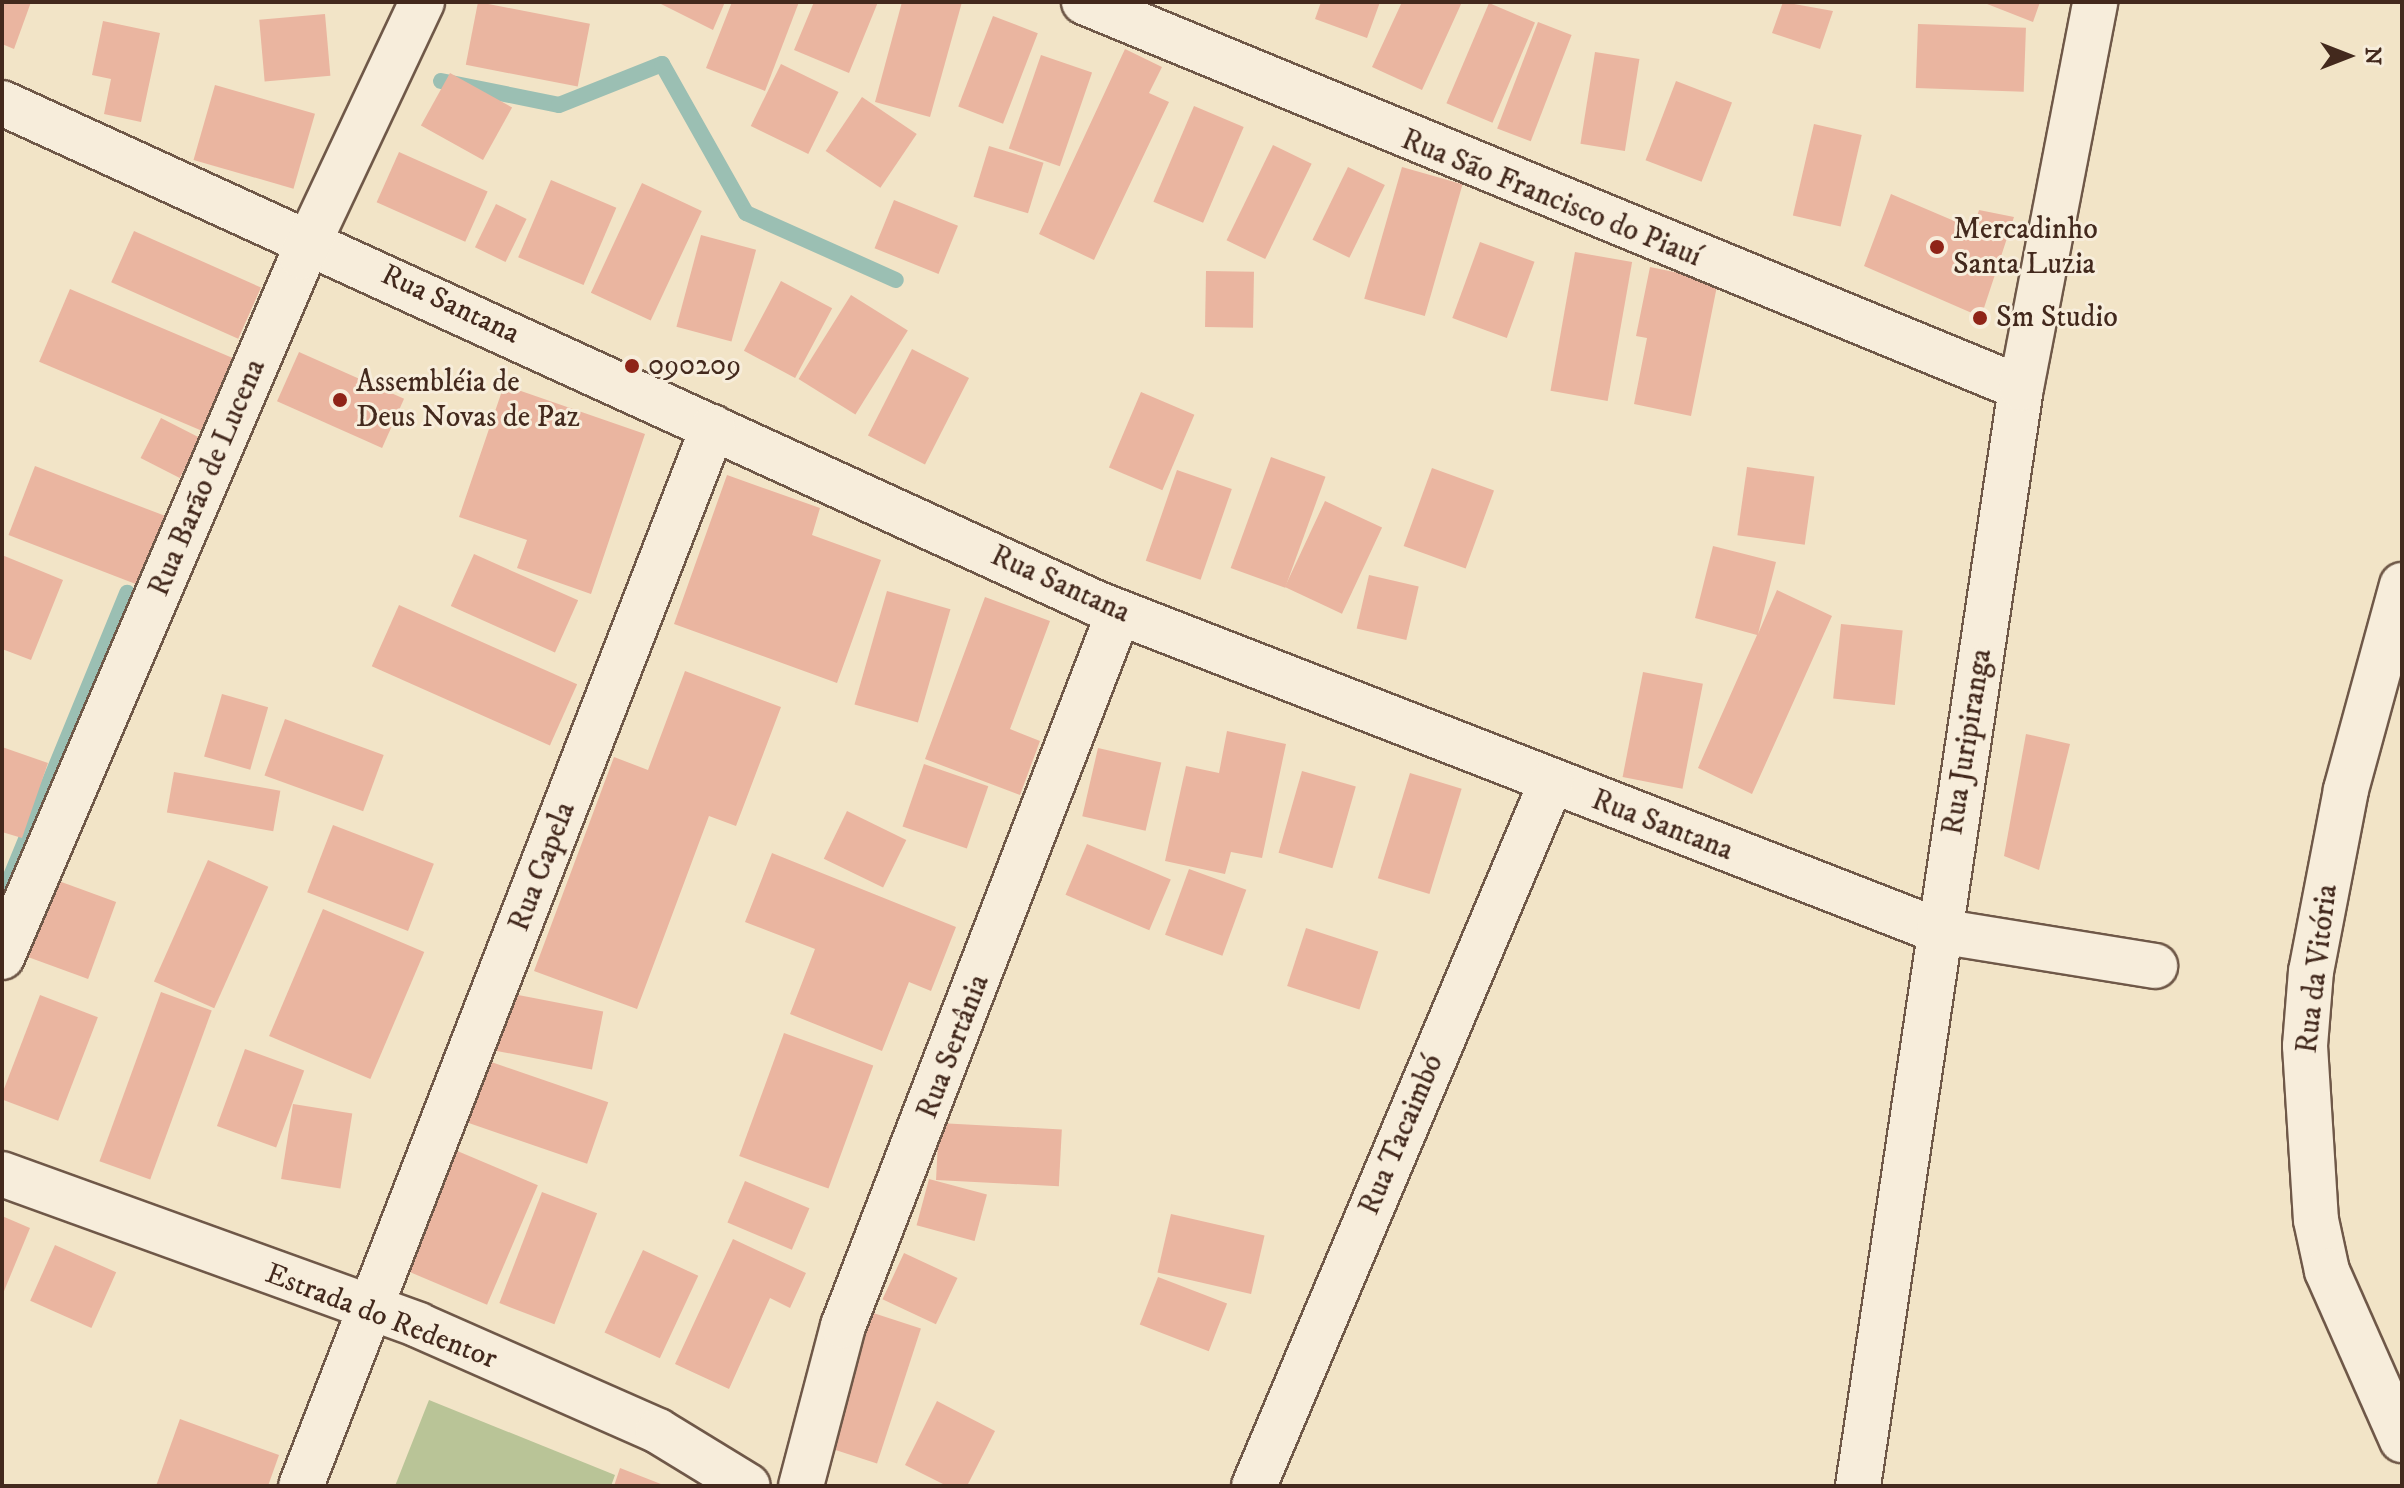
<!DOCTYPE html>
<meta charset="utf-8">
<style>
body{margin:0}
#map{position:relative;width:2404px;height:1488px;overflow:hidden;background:#f2e4c7;font-family:"IM FELL DW Pica",serif}
div>[style]{position:absolute}
.green>*{inset:0;background:#b9c497}
.stream>*{height:16px;margin:-8px;padding:0 8px;transform-origin:8px;border-radius:8px;background:#9bbfb3}
.building>*{inset:0;background:#eab5a0;transform-origin:0 0}
.roads{filter:drop-shadow(2px 0 #6f5848) drop-shadow(-2px 0 #6f5848) drop-shadow(0 2px #6f5848) drop-shadow(0 -2px #6f5848)}
.minor>*{height:44px;margin:-22px;padding:0 22px;transform-origin:22px;border-radius:22px;background:#f7eddb}
.dots>*{width:22px;height:22px;translate:-50% -50%;box-sizing:border-box;border:4px solid #f7eddb;border-radius:50%}
span{translate:-50% -50%;white-space:nowrap;text-align:center;line-height:1.15;-webkit-text-stroke:6px #f7eddb;paint-order:stroke}
.street-label{font-size:30px;color:#43291d}
.poi-label{font-size:30px;color:#43291d}
.left{translate:0 -50%;text-align:left}
.frame{position:absolute;inset:0;border:4px solid #43291d;pointer-events:none}
.north{position:absolute;left:2308px;top:16px;width:80px;height:80px;-webkit-text-stroke:6px #f7eddb;paint-order:stroke;rotate:90deg;font-size:22px;font-weight:700;line-height:32px;text-align:center;color:#43291d}
.north::after{content:'';display:block;margin:auto;width:28px;height:36px;background:#43291d;clip-path:polygon(50% 0,100% 100%,50% 72%,0 100%)}
</style>
<div id="map">
<div class="green">
<i style="clip-path:polygon(429px 1400px,615px 1475px,611px 1486px,395px 1486px)"></i>
</div>
<div class="stream">
<i style="left:441px;top:81px;width:120px;rotate:11.5deg"></i>
<i style="left:559px;top:105px;width:111px;rotate:-21.7deg"></i>
<i style="left:662px;top:64px;width:171px;rotate:60.6deg"></i>
<i style="left:746px;top:213px;width:164px;rotate:24.1deg"></i>
<i style="left:2px;top:898px;width:330px;rotate:-67.7deg"></i>
</div>
<div class="building">
<i style="clip-path:polygon(2px 2px,31px 2px,14px 49px,2px 44px)"></i>
<i style="left:478px;top:2px;width:114px;height:64px;rotate:11deg"></i>
<i style="clip-path:polygon(657px 2px,725px 2px,713px 30px)"></i>
<i style="clip-path:polygon(732px 2px,799px 2px,765px 91px,706px 68px)"></i>
<i style="clip-path:polygon(814px 2px,878px 2px,849px 73px,794px 50px)"></i>
<i style="clip-path:polygon(902px 2px,962px 2px,930px 117px,875px 102px)"></i>
<i style="clip-path:polygon(1321px 2px,1380px 2px,1367px 38px,1315px 19px)"></i>
<i style="clip-path:polygon(1402px 2px,1462px 2px,1422px 90px,1372px 67px)"></i>
<i style="clip-path:polygon(1783px 2px,1833px 11px,1820px 49px,1772px 33px)"></i>
<i style="clip-path:polygon(1982px 2px,2040px 2px,2033px 22px)"></i>
<i style="left:1489px;top:3px;width:50px;height:109px;rotate:23deg"></i>
<i style="left:325px;top:14px;width:62px;height:66px;rotate:85deg"></i>
<i style="left:993px;top:16px;width:48px;height:97px;rotate:21deg"></i>
<i style="clip-path:polygon(103px 21px,160px 33px,141px 122px,104px 114px,111px 79px,92px 75px)"></i>
<i style="left:1538px;top:22px;width:36px;height:114px;rotate:21deg"></i>
<i style="left:1918px;top:24px;width:108px;height:64px;rotate:2deg"></i>
<i style="clip-path:polygon(1125px 49px,1162px 67px,1149px 93px,1169px 102px,1094px 260px,1039px 234px)"></i>
<i style="left:1595px;top:52px;width:45px;height:93px;rotate:9deg"></i>
<i style="left:1041px;top:55px;width:54px;height:99px;rotate:19deg"></i>
<i style="left:781px;top:64px;width:64px;height:69px;rotate:26deg"></i>
<i style="left:450px;top:73px;width:71px;height:60px;rotate:29deg"></i>
<i style="left:1676px;top:81px;width:60px;height:85px;rotate:21deg"></i>
<i style="left:215px;top:85px;width:104px;height:78px;rotate:16deg"></i>
<i style="left:862px;top:97px;width:66px;height:65px;rotate:34deg"></i>
<i style="left:1194px;top:106px;width:54px;height:104px;rotate:23deg"></i>
<i style="left:1814px;top:124px;width:49px;height:94px;rotate:13deg"></i>
<i style="left:1273px;top:145px;width:43px;height:106px;rotate:26deg"></i>
<i style="left:989px;top:146px;width:57px;height:53px;rotate:17deg"></i>
<i style="left:399px;top:152px;width:97px;height:55px;rotate:24deg"></i>
<i style="left:1348px;top:167px;width:41px;height:81px;rotate:26deg"></i>
<i style="left:1402px;top:167px;width:63px;height:137px;rotate:16deg"></i>
<i style="left:551px;top:180px;width:71px;height:84px;rotate:23deg"></i>
<i style="left:642px;top:183px;width:66px;height:121px;rotate:25deg"></i>
<i style="clip-path:polygon(1891px 194px,1973px 229px,1979px 210px,2014px 217px,1981px 317px,1864px 266px)"></i>
<i style="left:894px;top:200px;width:69px;height:52px;rotate:22deg"></i>
<i style="left:496px;top:204px;width:34px;height:48px;rotate:26deg"></i>
<i style="left:134px;top:231px;width:139px;height:56px;rotate:24deg"></i>
<i style="left:701px;top:235px;width:57px;height:95px;rotate:15deg"></i>
<i style="left:1480px;top:242px;width:58px;height:81px;rotate:20deg"></i>
<i style="left:1575px;top:252px;width:58px;height:141px;rotate:10deg"></i>
<i style="clip-path:polygon(1650px 267px,1718px 281px,1691px 416px,1634px 404px,1647px 338px,1636px 336px)"></i>
<i style="left:1206px;top:271px;width:48px;height:56px;rotate:1deg"></i>
<i style="left:781px;top:281px;width:58px;height:79px;rotate:28deg"></i>
<i style="left:70px;top:289px;width:178px;height:79px;rotate:23deg"></i>
<i style="left:851px;top:295px;width:67px;height:99px;rotate:32deg"></i>
<i style="left:912px;top:349px;width:64px;height:97px;rotate:27deg"></i>
<i style="left:299px;top:352px;width:115px;height:54px;rotate:24deg"></i>
<i style="clip-path:polygon(504px 385px,645px 434px,591px 594px,517px 568px,527px 540px,459px 517px)"></i>
<i style="left:1141px;top:392px;width:58px;height:82px;rotate:23deg"></i>
<i style="left:161px;top:418px;width:44px;height:45px;rotate:27deg"></i>
<i style="left:1271px;top:457px;width:58px;height:118px;rotate:20deg"></i>
<i style="left:35px;top:466px;width:139px;height:74px;rotate:21deg"></i>
<i style="left:1747px;top:467px;width:68px;height:69px;rotate:8deg"></i>
<i style="left:1432px;top:468px;width:66px;height:83px;rotate:20deg"></i>
<i style="left:1177px;top:470px;width:58px;height:96px;rotate:19deg"></i>
<i style="clip-path:polygon(727px 475px,820px 508px,812px 535px,881px 560px,837px 683px,674px 624px)"></i>
<i style="left:1325px;top:501px;width:63px;height:95px;rotate:25deg"></i>
<i style="clip-path:polygon(1713px 546px,1776px 562px,1758px 634px,1777px 590px,1832px 616px,1752px 794px,1698px 768px,1757px 635px,1695px 618px)"></i>
<i style="left:474px;top:554px;width:114px;height:57px;rotate:24deg"></i>
<i style="clip-path:polygon(2px 555px,63px 580px,31px 660px,2px 649px)"></i>
<i style="left:1369px;top:575px;width:51px;height:55px;rotate:13deg"></i>
<i style="left:887px;top:591px;width:66px;height:118px;rotate:16deg"></i>
<i style="clip-path:polygon(985px 597px,1050px 621px,1010px 729px,1040px 741px,1020px 795px,925px 759px)"></i>
<i style="left:399px;top:605px;width:195px;height:67px;rotate:24deg"></i>
<i style="left:1841px;top:624px;width:62px;height:75px;rotate:6deg"></i>
<i style="clip-path:polygon(685px 671px,781px 707px,736px 826px,709px 816px,637px 1009px,534px 971px,614px 757px,648px 770px)"></i>
<i style="left:1643px;top:672px;width:61px;height:107px;rotate:11deg"></i>
<i style="left:222px;top:694px;width:48px;height:65px;rotate:16deg"></i>
<i style="left:285px;top:719px;width:105px;height:60px;rotate:20deg"></i>
<i style="clip-path:polygon(1227px 731px,1286px 744px,1262px 858px,1231px 852px,1225px 874px,1165px 861px,1186px 766px,1219px 773px)"></i>
<i style="clip-path:polygon(2026px 734px,2070px 744px,2039px 870px,2004px 856px)"></i>
<i style="clip-path:polygon(2px 747px,48px 763px,22px 838px,2px 832px)"></i>
<i style="left:1098px;top:748px;width:65px;height:70px;rotate:13deg"></i>
<i style="left:924px;top:764px;width:68px;height:66px;rotate:19deg"></i>
<i style="left:1302px;top:771px;width:56px;height:85px;rotate:16deg"></i>
<i style="left:174px;top:772px;width:108px;height:41px;rotate:10deg"></i>
<i style="left:1410px;top:773px;width:54px;height:110px;rotate:17deg"></i>
<i style="left:847px;top:811px;width:66px;height:53px;rotate:26deg"></i>
<i style="left:333px;top:825px;width:108px;height:72px;rotate:21deg"></i>
<i style="left:1087px;top:844px;width:91px;height:55px;rotate:23deg"></i>
<i style="clip-path:polygon(772px 853px,956px 927px,931px 991px,909px 982px,882px 1051px,790px 1014px,815px 949px,745px 922px)"></i>
<i style="left:208px;top:860px;width:66px;height:133px;rotate:24deg"></i>
<i style="left:1189px;top:869px;width:61px;height:70px;rotate:20deg"></i>
<i style="left:56px;top:880px;width:64px;height:82px;rotate:20deg"></i>
<i style="left:323px;top:909px;width:110px;height:138px;rotate:23deg"></i>
<i style="left:1306px;top:928px;width:76px;height:61px;rotate:18deg"></i>
<i style="left:161px;top:992px;width:54px;height:180px;rotate:20deg"></i>
<i style="left:508px;top:993px;width:97px;height:59px;rotate:11deg"></i>
<i style="left:40px;top:995px;width:62px;height:111px;rotate:21deg"></i>
<i style="left:784px;top:1033px;width:95px;height:131px;rotate:20deg"></i>
<i style="left:245px;top:1049px;width:63px;height:82px;rotate:20deg"></i>
<i style="left:474px;top:1056px;width:142px;height:65px;rotate:19deg"></i>
<i style="left:293px;top:1104px;width:60px;height:76px;rotate:9deg"></i>
<i style="left:939px;top:1123px;width:123px;height:57px;rotate:3deg"></i>
<i style="left:455px;top:1150px;width:90px;height:130px;rotate:23deg"></i>
<i style="left:929px;top:1179px;width:60px;height:48px;rotate:15deg"></i>
<i style="left:745px;top:1181px;width:70px;height:45px;rotate:23deg"></i>
<i style="left:542px;top:1192px;width:59px;height:119px;rotate:21deg"></i>
<i style="left:1171px;top:1214px;width:96px;height:60px;rotate:13deg"></i>
<i style="clip-path:polygon(2px 1216px,30px 1228px,2px 1296px)"></i>
<i style="clip-path:polygon(733px 1239px,806px 1273px,790px 1308px,770px 1298px,729px 1389px,675px 1364px)"></i>
<i style="left:55px;top:1245px;width:67px;height:61px;rotate:24deg"></i>
<i style="left:643px;top:1250px;width:61px;height:91px;rotate:25deg"></i>
<i style="left:904px;top:1253px;width:59px;height:51px;rotate:25deg"></i>
<i style="left:1158px;top:1277px;width:74px;height:51px;rotate:21deg"></i>
<i style="left:861px;top:1309px;width:63px;height:142px;rotate:18deg"></i>
<i style="clip-path:polygon(937px 1401px,995px 1431px,967px 1486px,947px 1486px,905px 1465px)"></i>
<i style="clip-path:polygon(180px 1419px,279px 1455px,268px 1486px,156px 1486px)"></i>
<i style="clip-path:polygon(620px 1468px,666px 1486px,614px 1486px)"></i>
</div>
<div class="roads">
<div class="minor">
<i style="left:1084px;top:2px;width:1013px;rotate:22.39deg"></i>
<i style="left:2px;top:103px;width:1205px;rotate:24.57deg"></i>
<i style="left:1098px;top:604px;width:902px;rotate:21.25deg"></i>
<i style="left:1939px;top:931px;width:219px;rotate:9.2deg"></i>
<i style="left:2402px;top:585px;width:213px;rotate:105.3deg"></i>
<i style="left:2346px;top:790px;width:184px;rotate:100.9deg"></i>
<i style="left:2311px;top:971px;width:75px;rotate:94.6deg"></i>
<i style="left:2305px;top:1046px;width:174px;rotate:86.4deg"></i>
<i style="left:2316px;top:1220px;width:52px;rotate:77.8deg"></i>
<i style="left:2327px;top:1271px;width:185px;rotate:66.1deg"></i>
<i style="left:2px;top:957px;width:762px;rotate:-66.8deg"></i>
<i style="left:302px;top:257px;width:282px;rotate:-64.8deg"></i>
<i style="left:2px;top:1174px;width:443px;rotate:19.9deg"></i>
<i style="left:418px;top:1325px;width:262px;rotate:23.8deg"></i>
<i style="left:658px;top:1431px;width:105px;rotate:31.4deg"></i>
<i style="left:301px;top:1486px;width:1136px;rotate:-68.74deg"></i>
<i style="left:801px;top:1486px;width:165px;rotate:-75.3deg"></i>
<i style="left:843px;top:1326px;width:765px;rotate:-68.87deg"></i>
<i style="left:1254px;top:1486px;width:763px;rotate:-67.1deg"></i>
<i style="left:1858px;top:1486px;width:1110px;rotate:-81.56deg"></i>
<i style="left:2021px;top:388px;width:393px;rotate:-79.1deg"></i>
</div>
</div>
<div class="dots">
<i style="left:1937px;top:247px;background:#8f2418"></i>
<i style="left:1980px;top:318px;background:#8f2418"></i>
<i style="left:632px;top:366px;background:#8f2418"></i>
<i style="left:340px;top:400px;background:#8f2418"></i>
</div>
<div class="street-label">
<span style="left:1551px;top:199px;rotate:22deg">Rua São Francisco do Piauí</span>
<span style="left:450px;top:305px;rotate:25deg">Rua Santana</span>
<span style="left:208px;top:478px;rotate:-67deg">Rua Barão de Lucena</span>
<span style="left:1060px;top:585px;rotate:24deg">Rua Santana</span>
<span style="left:1968px;top:742px;rotate:-81deg">Rua Juripiranga</span>
<span style="left:1662px;top:826px;rotate:21deg">Rua Santana</span>
<span style="left:543px;top:867px;rotate:-69deg">Rua Capela</span>
<span style="left:2318px;top:969px;rotate:-83deg">Rua da Vitória</span>
<span style="left:954px;top:1047px;rotate:-69deg">Rua Sertânia</span>
<span style="left:1402px;top:1135px;rotate:-67deg">Rua Tacaimbó</span>
<span style="left:381px;top:1317px;rotate:21deg">Estrada do Redentor</span>
</div>
<div class="poi-label">
<span class="left" style="left:1953px;top:247px">Mercadinho<br>Santa Luzia</span>
<span class="left" style="left:1996px;top:318px">Sm Studio</span>
<span class="left" style="left:648px;top:366px">090209</span>
<span class="left" style="left:356px;top:400px">Assembléia de<br>Deus Novas de Paz</span>
</div>
<div class="frame"></div>
<div class="north">N</div>
</div>
